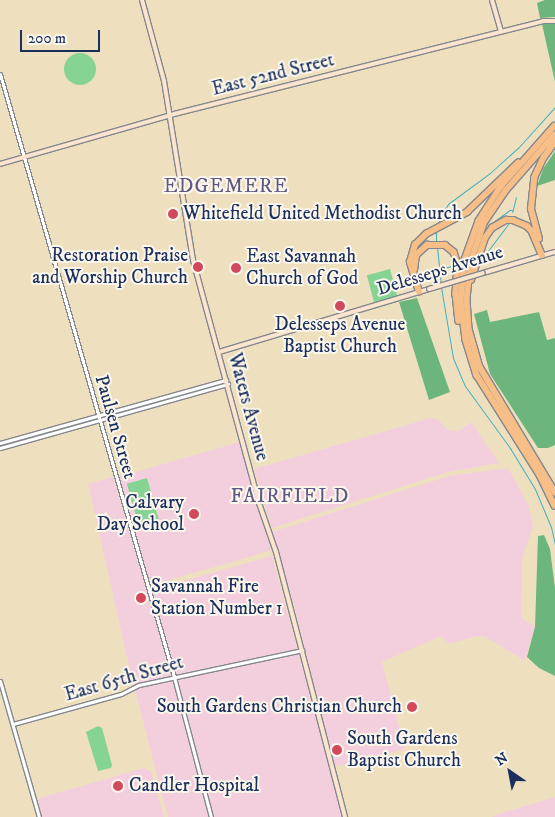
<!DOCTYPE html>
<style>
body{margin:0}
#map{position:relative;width:555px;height:817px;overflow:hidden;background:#eee0bf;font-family:"IM FELL DW Pica",serif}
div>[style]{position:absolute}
.built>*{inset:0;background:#f3cfde;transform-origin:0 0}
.green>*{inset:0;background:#86d493;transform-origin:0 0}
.round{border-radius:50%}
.forest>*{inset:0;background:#6cb67d}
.stream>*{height:1px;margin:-0.5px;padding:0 0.5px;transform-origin:0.5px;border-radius:0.5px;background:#40afbd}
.roads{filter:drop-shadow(1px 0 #84888e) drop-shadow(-1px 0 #84888e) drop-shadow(0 1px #84888e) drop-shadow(0 -1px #84888e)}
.tertiary>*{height:3px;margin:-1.5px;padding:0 1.5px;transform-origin:1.5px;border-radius:1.5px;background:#fff}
.secondary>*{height:4px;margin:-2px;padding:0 2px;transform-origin:2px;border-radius:2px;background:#fce5cf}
.motorway>*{height:5.5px;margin:-2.75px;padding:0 2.75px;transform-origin:2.75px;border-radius:2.75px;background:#f7be87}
.bridges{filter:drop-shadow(1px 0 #84888e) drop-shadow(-1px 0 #84888e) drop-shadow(0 1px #84888e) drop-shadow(0 -1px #84888e)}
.secondary-bridge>*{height:4px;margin:-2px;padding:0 2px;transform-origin:2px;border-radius:2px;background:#fce5cf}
.dots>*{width:14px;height:14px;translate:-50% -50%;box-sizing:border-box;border:2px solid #fbf7ec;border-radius:50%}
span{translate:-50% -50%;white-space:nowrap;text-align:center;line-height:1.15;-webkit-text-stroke:4px #fbf7ec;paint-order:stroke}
.street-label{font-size:19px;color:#1b2f5e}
.poi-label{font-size:19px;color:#1b2f5e}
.left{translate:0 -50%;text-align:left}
.right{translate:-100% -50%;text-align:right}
.neighbourhood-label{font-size:20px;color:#5e5783;letter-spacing:1px}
.north{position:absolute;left:485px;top:747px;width:50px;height:50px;-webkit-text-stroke:4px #fbf7ec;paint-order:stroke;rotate:327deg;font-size:14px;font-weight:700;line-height:20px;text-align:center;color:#1b2f5e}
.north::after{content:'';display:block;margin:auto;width:18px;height:22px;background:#1b2f5e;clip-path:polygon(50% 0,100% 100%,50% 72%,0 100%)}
.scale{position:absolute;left:20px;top:30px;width:80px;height:22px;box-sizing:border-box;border:2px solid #1b2f5e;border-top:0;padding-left:6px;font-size:15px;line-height:18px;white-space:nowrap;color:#1b2f5e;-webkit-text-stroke:4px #fbf7ec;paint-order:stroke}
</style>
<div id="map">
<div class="built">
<i style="clip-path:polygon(431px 418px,439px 420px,448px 430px,459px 431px,471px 422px,499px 463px,448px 472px,272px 528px,254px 469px)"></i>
<i style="left:240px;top:442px;width:113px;height:128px;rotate:74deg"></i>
<i style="clip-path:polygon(508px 468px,529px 506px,533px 527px,522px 559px,521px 617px,535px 627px,525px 661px,484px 636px,477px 636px,449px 644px,441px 636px,382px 662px,405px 749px,334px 767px,294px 604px,272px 532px,449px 476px)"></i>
<i style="clip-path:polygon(113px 477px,147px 591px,272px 556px,343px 817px,168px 817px,132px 679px,88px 484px)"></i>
<i style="clip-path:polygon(144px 768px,150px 771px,152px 774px,164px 817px,42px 817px,38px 800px,40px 798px)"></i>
<i style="clip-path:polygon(555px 797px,555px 817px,493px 817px,492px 816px)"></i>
</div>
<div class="green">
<i class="round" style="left:64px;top:53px;width:32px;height:32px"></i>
<i style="left:390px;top:269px;width:28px;height:24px;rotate:75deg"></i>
<i style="left:147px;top:478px;width:43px;height:21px;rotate:74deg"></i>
<i style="clip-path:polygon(98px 726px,102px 728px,112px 765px,111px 768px,98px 771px,86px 732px)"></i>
</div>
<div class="forest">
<i style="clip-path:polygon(545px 0,555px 0,555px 17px,540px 18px,537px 3px)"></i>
<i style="clip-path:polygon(542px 24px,555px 24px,555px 82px)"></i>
<i style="clip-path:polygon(555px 151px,555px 180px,537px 186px,543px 169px)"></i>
<i style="clip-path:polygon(417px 298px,450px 392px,429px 400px,399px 302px)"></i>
<i style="clip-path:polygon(487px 310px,490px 322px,539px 312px,547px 340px,555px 338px,555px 445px,548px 448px,538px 448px,490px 374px,474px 314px)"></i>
<i style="clip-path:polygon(544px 535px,550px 549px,555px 588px,555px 676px,539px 668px,527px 657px,535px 627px,538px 536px)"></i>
</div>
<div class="stream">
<i style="left:513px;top:209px;width:12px;rotate:-76deg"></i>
<i style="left:489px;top:225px;width:26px;rotate:-36deg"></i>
<i style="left:510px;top:210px;width:3px"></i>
<i style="left:513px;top:210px;width:2px;rotate:117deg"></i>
<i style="left:438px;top:226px;width:9px;rotate:-77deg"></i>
<i style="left:440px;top:217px;width:15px;rotate:-58deg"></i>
<i style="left:448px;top:204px;width:52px;rotate:-36.4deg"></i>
<i style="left:490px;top:173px;width:38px;rotate:-42deg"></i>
<i style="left:518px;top:148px;width:55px;rotate:-47.9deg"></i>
<i style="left:436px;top:232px;width:11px;rotate:90deg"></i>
<i style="left:437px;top:247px;width:36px;rotate:84deg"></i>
<i style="left:481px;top:260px;width:46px;rotate:-52.9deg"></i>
<i style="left:439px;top:269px;width:13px;rotate:-13deg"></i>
<i style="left:441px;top:287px;width:72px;rotate:80.4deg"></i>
<i style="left:453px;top:358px;width:30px;rotate:67deg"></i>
<i style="left:465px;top:386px;width:77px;rotate:54deg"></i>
<i style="left:510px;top:448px;width:48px;rotate:58.6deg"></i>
<i style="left:535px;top:489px;width:41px;rotate:67.2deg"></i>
<i style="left:551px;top:527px;width:17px;rotate:77deg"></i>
</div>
<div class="roads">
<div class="tertiary">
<i style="left:0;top:74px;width:628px;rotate:73.9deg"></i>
<i style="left:174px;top:677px;width:145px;rotate:75.2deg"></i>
<i style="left:0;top:443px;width:235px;rotate:-15.6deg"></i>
<i style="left:0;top:448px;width:237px;rotate:-15.7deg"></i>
<i style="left:0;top:681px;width:141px;rotate:74deg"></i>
<i style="left:13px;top:724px;width:112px;rotate:-15.5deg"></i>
<i style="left:121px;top:694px;width:20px;rotate:-27deg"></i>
<i style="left:139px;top:685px;width:167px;rotate:-12.1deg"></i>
</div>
<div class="secondary">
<i style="left:142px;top:0;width:84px;rotate:74.8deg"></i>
<i style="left:164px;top:81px;width:181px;rotate:80.8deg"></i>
<i style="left:193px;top:260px;width:252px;rotate:74.8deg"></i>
<i style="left:259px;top:503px;width:52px;rotate:70.9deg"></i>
<i style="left:276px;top:552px;width:274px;rotate:75.4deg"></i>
<i style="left:492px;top:0;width:32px;rotate:74deg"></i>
<i style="left:0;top:164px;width:181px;rotate:-16deg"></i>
<i style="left:174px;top:114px;width:381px;rotate:-14.1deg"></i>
<i style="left:543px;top:21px;width:12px"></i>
<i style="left:483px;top:273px;width:75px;rotate:-16.3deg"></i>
<i style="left:219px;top:352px;width:219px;rotate:-16.7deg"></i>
</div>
<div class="motorway">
<i style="left:555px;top:126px;width:81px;rotate:131.5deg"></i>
<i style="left:501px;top:187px;width:40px;rotate:122.9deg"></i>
<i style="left:479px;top:221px;width:41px;rotate:109.7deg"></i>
<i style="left:465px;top:260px;width:40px;rotate:95.7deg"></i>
<i style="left:461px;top:300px;width:40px;rotate:82.9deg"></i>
<i style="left:466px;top:340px;width:37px;rotate:73deg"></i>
<i style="left:477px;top:375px;width:118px;rotate:57.8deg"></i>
<i style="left:540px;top:475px;width:34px;rotate:64deg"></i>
<i style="left:555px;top:135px;width:74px;rotate:131.2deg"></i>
<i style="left:506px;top:191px;width:40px;rotate:124deg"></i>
<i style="left:484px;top:224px;width:39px;rotate:109deg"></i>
<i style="left:471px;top:261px;width:39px;rotate:96deg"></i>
<i style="left:467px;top:300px;width:29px;rotate:86deg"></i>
<i style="left:469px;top:329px;width:40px;rotate:74deg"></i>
<i style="left:480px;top:367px;width:146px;rotate:59deg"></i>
<i style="left:539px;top:239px;width:31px;rotate:-105deg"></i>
<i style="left:531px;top:209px;width:31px;rotate:-84deg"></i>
<i style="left:534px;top:178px;width:23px;rotate:-65deg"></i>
<i style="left:544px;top:157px;width:19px;rotate:-54deg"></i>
<i style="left:414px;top:270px;width:15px;rotate:-82deg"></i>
<i style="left:416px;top:255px;width:15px;rotate:-42deg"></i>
<i style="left:427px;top:245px;width:18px"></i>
<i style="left:445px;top:245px;width:11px;rotate:38deg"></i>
<i style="left:454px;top:252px;width:13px;rotate:72deg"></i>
<i style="left:458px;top:264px;width:30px;rotate:94deg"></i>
<i style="left:456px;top:294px;width:27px;rotate:84deg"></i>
<i style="left:471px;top:280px;width:44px;rotate:-71.6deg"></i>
<i style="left:485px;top:238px;width:12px;rotate:-55deg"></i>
<i style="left:492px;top:228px;width:16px;rotate:-30deg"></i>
<i style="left:506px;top:220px;width:7px"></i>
<i style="left:513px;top:220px;width:15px;rotate:23deg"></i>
<i style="left:527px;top:226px;width:7px;rotate:45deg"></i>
<i style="left:532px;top:231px;width:26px;rotate:67deg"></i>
<i style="left:419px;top:292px;width:31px;rotate:-107deg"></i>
<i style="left:410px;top:262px;width:18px;rotate:-74deg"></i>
<i style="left:415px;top:245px;width:16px;rotate:-45deg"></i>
<i style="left:426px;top:234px;width:47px;rotate:-28.2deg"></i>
<i style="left:467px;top:212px;width:71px;rotate:-43.9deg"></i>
</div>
</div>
<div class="bridges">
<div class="secondary-bridge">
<i style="left:429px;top:289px;width:56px;rotate:-16.5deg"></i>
</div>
</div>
<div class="dots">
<i style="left:173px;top:214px;background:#d1495b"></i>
<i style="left:198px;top:267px;background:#d1495b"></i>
<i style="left:236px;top:268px;background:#d1495b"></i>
<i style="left:340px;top:306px;background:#d1495b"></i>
<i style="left:194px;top:514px;background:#d1495b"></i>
<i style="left:141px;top:598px;background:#d1495b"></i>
<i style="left:412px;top:707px;background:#d1495b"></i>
<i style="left:337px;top:750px;background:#d1495b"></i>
<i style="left:118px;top:786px;background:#d1495b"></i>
</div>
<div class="street-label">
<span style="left:273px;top:75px;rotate:-14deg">East 52nd Street</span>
<span style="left:440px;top:271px;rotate:-17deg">Delesseps Avenue</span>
<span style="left:248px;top:407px;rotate:75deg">Waters Avenue</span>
<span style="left:115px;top:427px;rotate:74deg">Paulsen Street</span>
<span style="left:124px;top:679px;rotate:-16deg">East 65th Street</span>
</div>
<div class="poi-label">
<span class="left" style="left:183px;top:214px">Whitefield United Methodist Church</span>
<span class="right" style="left:188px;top:267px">Restoration Praise<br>and Worship Church</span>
<span class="left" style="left:246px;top:268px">East Savannah<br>Church of God</span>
<span style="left:340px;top:336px">Delesseps Avenue<br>Baptist Church</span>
<span class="right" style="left:184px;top:514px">Calvary<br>Day School</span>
<span class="left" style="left:151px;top:598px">Savannah Fire<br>Station Number 1</span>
<span class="right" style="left:402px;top:707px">South Gardens Christian Church</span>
<span class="left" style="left:347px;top:750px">South Gardens<br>Baptist Church</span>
<span class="left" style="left:129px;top:786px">Candler Hospital</span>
</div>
<div class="neighbourhood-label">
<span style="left:226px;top:186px">EDGEMERE</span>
<span style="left:290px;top:496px">FAIRFIELD</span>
</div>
<div class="north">N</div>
<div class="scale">200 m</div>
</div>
